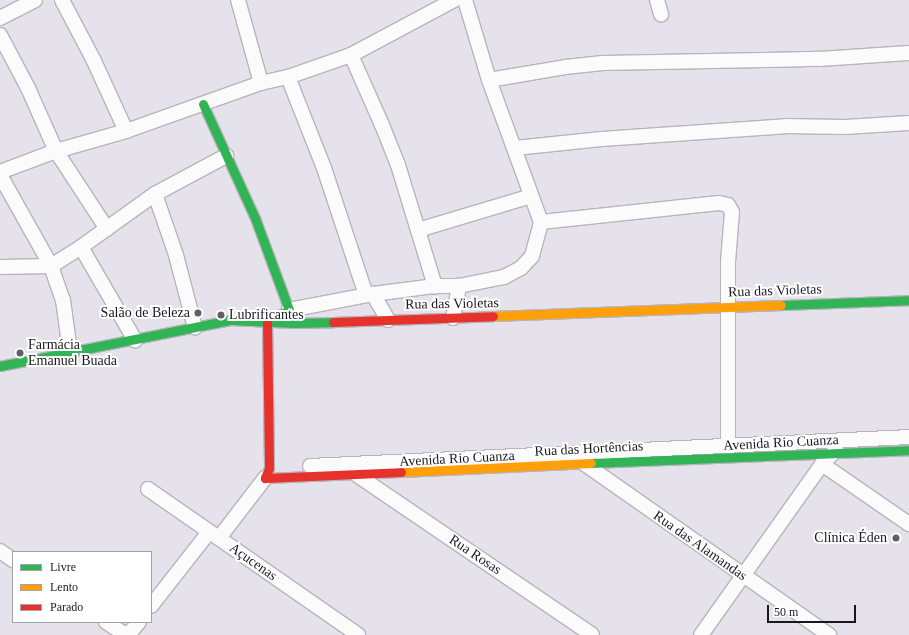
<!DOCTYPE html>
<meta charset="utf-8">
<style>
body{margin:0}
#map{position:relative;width:909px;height:635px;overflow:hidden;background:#e6e2ec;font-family:"Times New Roman",serif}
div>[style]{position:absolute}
.roads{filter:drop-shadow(1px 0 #b7b4bb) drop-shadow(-1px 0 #b7b4bb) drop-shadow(0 1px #b7b4bb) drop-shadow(0 -1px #b7b4bb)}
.street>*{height:14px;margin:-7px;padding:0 7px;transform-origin:7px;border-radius:7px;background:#fbfbfc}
.fast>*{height:9px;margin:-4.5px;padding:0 4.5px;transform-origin:4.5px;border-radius:4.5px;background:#30b455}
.slow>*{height:9px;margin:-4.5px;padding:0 4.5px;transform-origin:4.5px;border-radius:4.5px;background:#ff9f0a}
.jam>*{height:9px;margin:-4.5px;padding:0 4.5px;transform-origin:4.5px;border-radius:4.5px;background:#e5322d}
.dots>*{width:11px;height:11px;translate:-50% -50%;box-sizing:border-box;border:2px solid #fff;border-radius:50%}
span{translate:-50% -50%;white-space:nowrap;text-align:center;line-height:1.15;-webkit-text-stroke:4px #fff;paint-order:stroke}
.street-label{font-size:14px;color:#1a181e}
.poi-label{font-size:14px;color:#1a181e}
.right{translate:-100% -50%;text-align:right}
.left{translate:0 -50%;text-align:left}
.legend{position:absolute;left:12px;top:551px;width:140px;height:72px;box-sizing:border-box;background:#fff;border:1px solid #a3a3a5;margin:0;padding:5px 7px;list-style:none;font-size:12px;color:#1a181e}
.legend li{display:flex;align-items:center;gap:8px;height:20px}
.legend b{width:20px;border:1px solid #a3a3a5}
.scale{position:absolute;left:767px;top:605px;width:89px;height:18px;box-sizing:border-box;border:2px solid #1a181e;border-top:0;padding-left:5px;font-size:12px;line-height:14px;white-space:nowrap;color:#1a181e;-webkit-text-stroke:3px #fff;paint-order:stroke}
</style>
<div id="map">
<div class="roads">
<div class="street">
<i style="left:62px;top:0;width:69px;rotate:62.3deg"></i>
<i style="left:94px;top:61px;width:77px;rotate:65.4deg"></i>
<i style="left:238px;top:0;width:86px;rotate:74.5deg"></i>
<i style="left:657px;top:0;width:15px;rotate:74deg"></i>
<i style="left:0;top:18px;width:39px;rotate:-27deg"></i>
<i style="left:0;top:35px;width:60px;rotate:62.2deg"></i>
<i style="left:28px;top:88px;width:69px;rotate:66deg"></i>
<i style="left:56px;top:151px;width:93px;rotate:56.8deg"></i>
<i style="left:351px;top:55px;width:77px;rotate:66.1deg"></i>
<i style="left:382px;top:125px;width:43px;rotate:68.2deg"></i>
<i style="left:398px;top:165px;width:127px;rotate:73deg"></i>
<i style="left:288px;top:77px;width:98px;rotate:68.4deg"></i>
<i style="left:324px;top:168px;width:134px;rotate:71.7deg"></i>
<i style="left:489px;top:80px;width:77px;rotate:-9.7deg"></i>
<i style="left:565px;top:67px;width:38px;rotate:-6deg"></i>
<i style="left:603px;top:63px;width:216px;rotate:-1.1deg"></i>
<i style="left:819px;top:59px;width:90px;rotate:-3.8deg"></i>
<i style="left:515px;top:148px;width:87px;rotate:-5.9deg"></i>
<i style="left:602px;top:139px;width:184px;rotate:-4deg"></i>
<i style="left:786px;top:126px;width:59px;rotate:1deg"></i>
<i style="left:845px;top:127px;width:64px;rotate:-3.6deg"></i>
<i style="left:0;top:172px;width:60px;rotate:-20.6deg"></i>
<i style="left:56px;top:151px;width:73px;rotate:-15.9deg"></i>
<i style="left:126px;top:131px;width:143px;rotate:-19.6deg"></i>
<i style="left:261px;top:83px;width:28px;rotate:-13deg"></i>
<i style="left:288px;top:77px;width:67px;rotate:-19.2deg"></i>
<i style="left:351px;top:55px;width:117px;rotate:-28.1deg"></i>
<i style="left:0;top:175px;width:104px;rotate:60.7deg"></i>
<i style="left:51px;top:266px;width:36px;rotate:71deg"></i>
<i style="left:63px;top:300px;width:51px;rotate:82.2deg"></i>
<i style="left:155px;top:194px;width:65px;rotate:71deg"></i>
<i style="left:176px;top:255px;width:75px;rotate:75.4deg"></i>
<i style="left:541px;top:222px;width:179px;rotate:-6.1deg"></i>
<i style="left:719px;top:203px;width:9px;rotate:13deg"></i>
<i style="left:728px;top:205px;width:8px;rotate:60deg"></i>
<i style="left:732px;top:212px;width:50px;rotate:94.6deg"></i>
<i style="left:728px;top:262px;width:183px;rotate:90deg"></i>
<i style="left:418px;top:230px;width:118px;rotate:-16.7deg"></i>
<i style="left:81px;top:247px;width:108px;rotate:59.9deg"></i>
<i style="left:0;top:267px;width:51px;rotate:-1.1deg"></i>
<i style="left:51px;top:266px;width:36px;rotate:-32deg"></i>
<i style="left:81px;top:247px;width:91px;rotate:-35.6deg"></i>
<i style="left:155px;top:194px;width:81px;rotate:-28.2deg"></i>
<i style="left:373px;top:294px;width:30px;rotate:60deg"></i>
<i style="left:292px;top:318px;width:9px;rotate:-111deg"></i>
<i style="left:289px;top:310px;width:86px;rotate:-10.8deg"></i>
<i style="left:373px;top:294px;width:63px;rotate:-7.4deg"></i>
<i style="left:435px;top:286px;width:24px"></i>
<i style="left:459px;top:286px;width:46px;rotate:-11.3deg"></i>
<i style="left:504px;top:277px;width:19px;rotate:-28deg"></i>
<i style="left:521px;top:268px;width:16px;rotate:-47deg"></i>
<i style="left:532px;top:256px;width:35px;rotate:-75deg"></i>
<i style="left:541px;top:222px;width:151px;rotate:-110.1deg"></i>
<i style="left:489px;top:80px;width:84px;rotate:-106.7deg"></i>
<i style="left:453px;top:318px;width:33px;rotate:-79deg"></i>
<i style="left:582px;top:462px;width:302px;rotate:35deg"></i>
<i style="left:822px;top:464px;width:106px;rotate:34.6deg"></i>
<i style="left:310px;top:466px;width:600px;rotate:-2.77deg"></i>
<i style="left:357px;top:475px;width:284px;rotate:34.2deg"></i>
<i style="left:148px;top:489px;width:256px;rotate:34.8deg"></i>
<i style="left:219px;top:538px;width:76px;rotate:-52.5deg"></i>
<i style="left:0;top:551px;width:16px;rotate:35deg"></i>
<i style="left:151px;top:606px;width:94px;rotate:-51.9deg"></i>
<i style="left:106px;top:622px;width:24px;rotate:33deg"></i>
<i style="left:128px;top:635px;width:17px;rotate:-50deg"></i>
<i style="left:701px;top:635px;width:209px;rotate:-54.7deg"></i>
<i style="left:822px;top:464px;width:20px;rotate:-45deg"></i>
</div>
<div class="fast">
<i style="left:203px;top:104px;width:125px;rotate:65.5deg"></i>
<i style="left:255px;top:218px;width:98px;rotate:69.7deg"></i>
<i style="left:289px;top:310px;width:25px;rotate:153deg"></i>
<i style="left:781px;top:305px;width:128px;rotate:-2.2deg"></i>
<i style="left:0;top:366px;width:236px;rotate:-11.3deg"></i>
<i style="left:231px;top:320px;width:63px;rotate:2.7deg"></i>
<i style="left:294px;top:323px;width:39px;rotate:-1deg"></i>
<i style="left:591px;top:463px;width:318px;rotate:-2.3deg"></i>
</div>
<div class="slow">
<i style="left:493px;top:316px;width:288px;rotate:-2.2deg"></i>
<i style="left:401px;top:472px;width:190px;rotate:-2.7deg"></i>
</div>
<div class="jam">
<i style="left:267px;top:321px;width:147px;rotate:89.2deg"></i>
<i style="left:269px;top:468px;width:11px;rotate:112deg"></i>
<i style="left:265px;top:478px;width:136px;rotate:-2.5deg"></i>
<i style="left:333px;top:322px;width:160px;rotate:-2.1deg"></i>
</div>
</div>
<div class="dots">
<i style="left:198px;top:313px;background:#615f66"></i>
<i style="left:221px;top:315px;background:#615f66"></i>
<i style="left:20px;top:353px;background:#615f66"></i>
<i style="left:896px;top:538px;background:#615f66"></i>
</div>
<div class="street-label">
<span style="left:775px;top:291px;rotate:-2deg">Rua das Violetas</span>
<span style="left:452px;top:304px;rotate:-1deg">Rua das Violetas</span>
<span style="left:781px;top:443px;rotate:-3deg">Avenida Rio Cuanza</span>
<span style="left:589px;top:449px;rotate:-3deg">Rua das Hortências</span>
<span style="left:457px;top:459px;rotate:-3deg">Avenida Rio Cuanza</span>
<span style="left:700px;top:546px;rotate:35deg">Rua das Alamandas</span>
<span style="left:475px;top:555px;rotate:34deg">Rua Rosas</span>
<span style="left:253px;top:562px;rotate:35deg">Açucenas</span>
</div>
<div class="poi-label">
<span class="right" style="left:190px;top:313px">Salão de Beleza</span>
<span class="left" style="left:229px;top:315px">Lubrificantes</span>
<span class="left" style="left:28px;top:353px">Farmácia<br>Emanuel Buada</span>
<span class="right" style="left:887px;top:538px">Clínica Éden</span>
</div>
<ul class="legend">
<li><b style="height:5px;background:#30b455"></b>Livre</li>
<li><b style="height:5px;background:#ff9f0a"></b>Lento</li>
<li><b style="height:5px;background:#e5322d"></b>Parado</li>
</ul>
<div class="scale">50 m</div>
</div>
